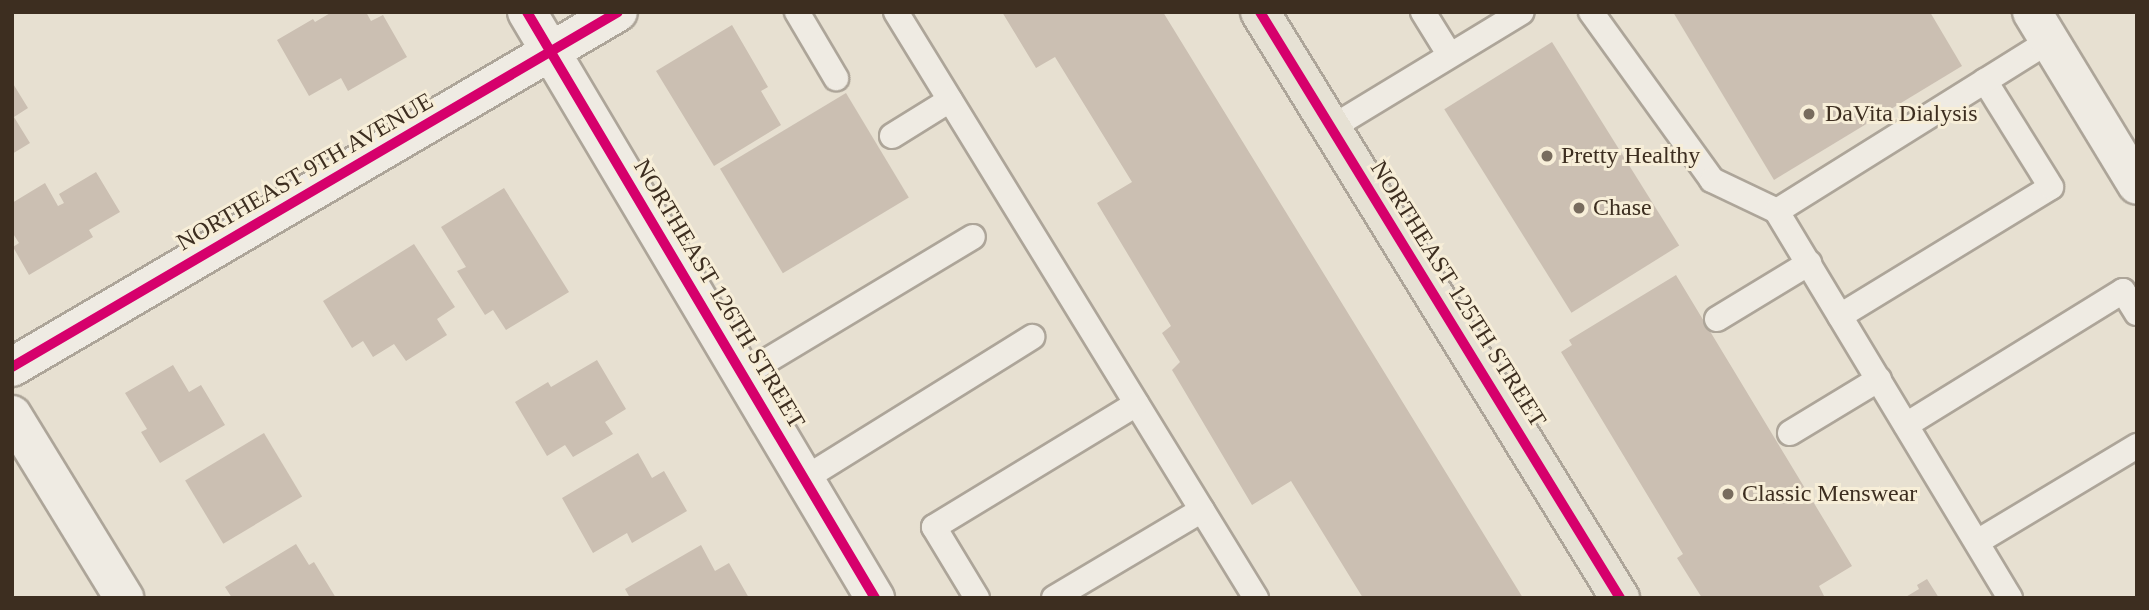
<!DOCTYPE html>
<style>
body{margin:0}
#map{position:relative;width:2149px;height:610px;overflow:hidden;background:#e7e0d1;font-family:"Times New Roman",serif}
div>[style]{position:absolute}
.building>*{inset:0;background:#cbbfb2;transform-origin:0 0}
.roads{filter:drop-shadow(2px 0 #ada599) drop-shadow(-2px 0 #ada599) drop-shadow(0 2px #ada599) drop-shadow(0 -2px #ada599)}
.service>*{height:24px;margin:-12px;padding:0 12px;transform-origin:12px;border-radius:12px;background:#efebe3}
.minor>*{height:38px;margin:-19px;padding:0 19px;transform-origin:19px;border-radius:19px;background:#efebe3}
.primary>*{height:38px;margin:-19px;padding:0 19px;transform-origin:19px;border-radius:19px;background:#e6e1d4}
.cycleway>*{height:10px;margin:-5px;padding:0 5px;transform-origin:5px;border-radius:5px;background:#d6006c}
.dots>*{width:19px;height:19px;translate:-50% -50%;box-sizing:border-box;border:4px solid #f7eed8;border-radius:50%}
span{translate:-50% -50%;white-space:nowrap;text-align:center;line-height:1.15;-webkit-text-stroke:6px #f7eed8;paint-order:stroke}
.poi-label{font-size:24px;color:#3d2e20}
.left{translate:0 -50%;text-align:left}
.street-label{font-size:24px;color:#3d2e20}
.frame{position:absolute;inset:0;border:14px solid #3d2e20;pointer-events:none}
</style>
<div id="map">
<div class="building">
<i style="clip-path:polygon(332px 12px,366px 12px,371px 21px,383px 15px,407px 57px,348px 91px,341px 78px,309px 96px,277px 40px,313px 19px,315px 22px)"></i>
<i style="clip-path:polygon(1002px 12px,1163px 12px,1523px 598px,1363px 598px,1291px 481px,1252px 505px,1172px 370px,1180px 362px,1162px 333px,1171px 326px,1097px 203px,1132px 182px,1055px 57px,1036px 68px)"></i>
<i style="clip-path:polygon(1673px 12px,1930px 12px,1962px 66px,1774px 180px)"></i>
<i style="clip-path:polygon(732px 25px,768px 87px,761px 91px,781px 125px,714px 166px,656px 71px)"></i>
<i style="left:1552px;top:42px;width:240px;height:127px;rotate:58deg"></i>
<i style="clip-path:polygon(12px 82px,28px 108px,14px 117px,30px 143px,12px 154px)"></i>
<i style="left:846px;top:93px;width:122px;height:147px;rotate:59deg"></i>
<i style="clip-path:polygon(96px 172px,120px 212px,89px 230px,93px 237px,29px 275px,13px 247px,19px 243px,12px 232px,12px 203px,45px 183px,58px 206px,64px 203px,59px 194px)"></i>
<i style="clip-path:polygon(504px 188px,569px 292px,506px 330px,493px 310px,485px 315px,457px 271px,466px 267px,441px 227px)"></i>
<i style="clip-path:polygon(414px 244px,455px 307px,437px 319px,447px 335px,406px 361px,394px 344px,373px 357px,363px 341px,352px 348px,323px 301px)"></i>
<i style="clip-path:polygon(1676px 275px,1852px 566px,1819px 586px,1825px 598px,1702px 598px,1677px 558px,1683px 554px,1561px 352px,1572px 345px,1569px 340px)"></i>
<i style="clip-path:polygon(597px 360px,626px 409px,605px 422px,613px 434px,573px 457px,565px 445px,547px 456px,515px 402px,548px 382px,551px 387px)"></i>
<i style="clip-path:polygon(173px 365px,189px 392px,201px 385px,225px 425px,160px 463px,141px 432px,147px 429px,125px 393px)"></i>
<i style="left:264px;top:433px;width:74px;height:92px;rotate:59deg"></i>
<i style="clip-path:polygon(638px 453px,652px 478px,664px 471px,687px 511px,632px 543px,627px 533px,593px 553px,562px 498px)"></i>
<i style="clip-path:polygon(296px 544px,309px 565px,314px 562px,336px 598px,232px 598px,225px 587px)"></i>
<i style="clip-path:polygon(701px 545px,715px 571px,729px 563px,749px 598px,630px 598px,625px 589px)"></i>
<i style="clip-path:polygon(1927px 579px,1939px 598px,1904px 598px,1919px 589px,1917px 585px)"></i>
</div>
<div class="roads">
<div class="service">
<i style="left:797px;top:12px;width:77px;rotate:59.4deg"></i>
<i style="left:896px;top:12px;width:688px;rotate:58.44deg"></i>
<i style="left:1423px;top:12px;width:49px;rotate:58.2deg"></i>
<i style="left:1591px;top:12px;width:207px;rotate:54.2deg"></i>
<i style="left:1712px;top:180px;width:72px;rotate:25.5deg"></i>
<i style="left:1331px;top:128px;width:223px;rotate:-31.3deg"></i>
<i style="left:892px;top:136px;width:68px;rotate:-31.8deg"></i>
<i style="left:1840px;top:316px;width:247px;rotate:-31.4deg"></i>
<i style="left:2051px;top:187px;width:125px;rotate:-121.9deg"></i>
<i style="left:1717px;top:319px;width:108px;rotate:-31.3deg"></i>
<i style="left:743px;top:375px;width:268px;rotate:-31deg"></i>
<i style="left:1906px;top:425px;width:255px;rotate:-31.7deg"></i>
<i style="left:2123px;top:291px;width:26px;rotate:58deg"></i>
<i style="left:1790px;top:433px;width:104px;rotate:-31.2deg"></i>
<i style="left:804px;top:479px;width:269px;rotate:-31.9deg"></i>
<i style="left:1977px;top:542px;width:187px;rotate:-31deg"></i>
<i style="left:977px;top:598px;width:83px;rotate:-121.2deg"></i>
<i style="left:934px;top:527px;width:237px;rotate:-31.3deg"></i>
<i style="left:1054px;top:598px;width:172px;rotate:-30.7deg"></i>
<i style="left:2010px;top:598px;width:452px;rotate:-121.1deg"></i>
<i style="left:1777px;top:211px;width:321px;rotate:-32deg"></i>
</div>
<div class="minor">
<i style="left:527px;top:12px;width:682px;rotate:59.3deg"></i>
<i style="left:2032px;top:12px;width:202px;rotate:58.7deg"></i>
<i style="left:12px;top:367px;width:702px;rotate:-30.36deg"></i>
<i style="left:12px;top:415px;width:215px;rotate:58.5deg"></i>
</div>
<div class="primary">
<i style="left:1260px;top:12px;width:688px;rotate:58.44deg"></i>
</div>
</div>
<div class="cycleway">
<i style="left:527px;top:12px;width:682px;rotate:59.3deg"></i>
<i style="left:1260px;top:12px;width:688px;rotate:58.44deg"></i>
<i style="left:12px;top:367px;width:702px;rotate:-30.36deg"></i>
</div>
<div class="dots">
<i style="left:1809px;top:114px;background:#786c5e"></i>
<i style="left:1547px;top:156px;background:#786c5e"></i>
<i style="left:1579px;top:208px;background:#786c5e"></i>
<i style="left:1728px;top:494px;background:#786c5e"></i>
</div>
<div class="poi-label">
<span class="left" style="left:1825px;top:114px">DaVita Dialysis</span>
<span class="left" style="left:1561px;top:156px">Pretty Healthy</span>
<span class="left" style="left:1593px;top:208px">Chase</span>
<span class="left" style="left:1742px;top:494px">Classic Menswear</span>
</div>
<div class="street-label">
<span style="left:305px;top:172px;rotate:-30deg">NORTHEAST 9TH AVENUE</span>
<span style="left:719px;top:294px;rotate:59deg">NORTHEAST 126TH STREET</span>
<span style="left:1458px;top:294px;rotate:58deg">NORTHEAST 125TH STREET</span>
</div>
<div class="frame"></div>
</div>
